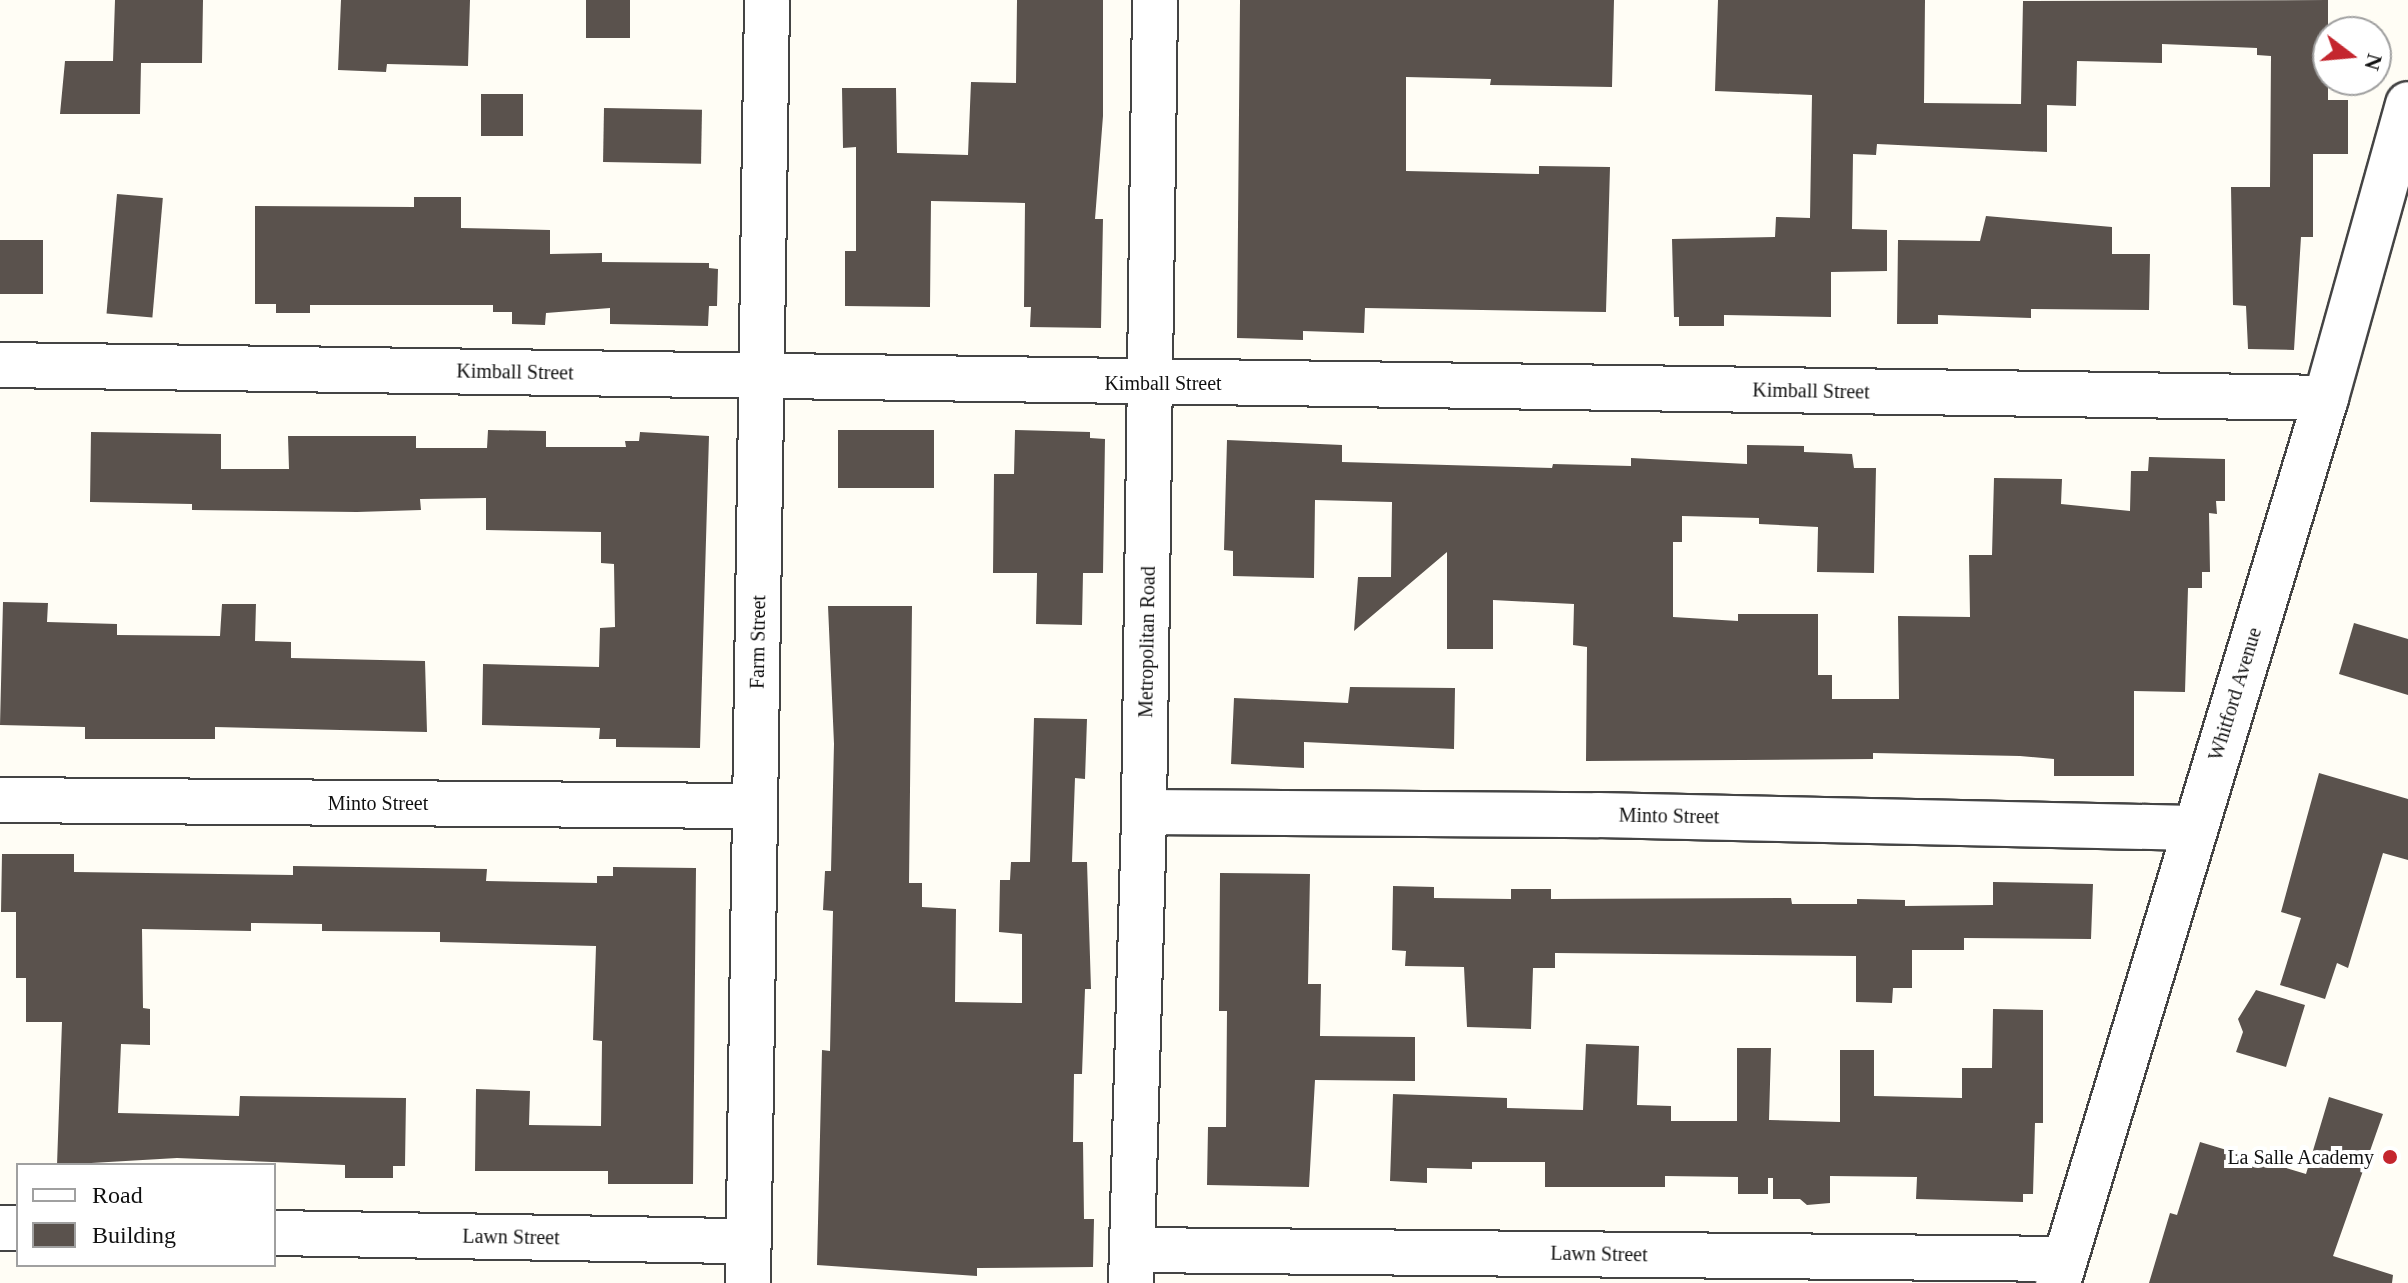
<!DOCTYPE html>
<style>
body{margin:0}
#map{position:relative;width:2408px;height:1283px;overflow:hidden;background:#fffdf5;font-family:Georgia,serif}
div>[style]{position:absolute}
.building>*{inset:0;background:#5a524d;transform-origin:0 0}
.roads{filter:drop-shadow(2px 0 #444) drop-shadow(-2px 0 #444) drop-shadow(0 2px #444) drop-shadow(0 -2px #444)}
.minor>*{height:44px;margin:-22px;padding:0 22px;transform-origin:22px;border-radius:22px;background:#fff}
.dots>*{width:22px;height:22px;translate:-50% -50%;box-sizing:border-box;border:4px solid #fff;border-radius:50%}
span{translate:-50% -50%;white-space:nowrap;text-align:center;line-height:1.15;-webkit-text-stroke:8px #fff;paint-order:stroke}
.street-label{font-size:20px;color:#111}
.poi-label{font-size:20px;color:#111}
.right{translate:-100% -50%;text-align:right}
.legend{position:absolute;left:16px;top:1163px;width:260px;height:104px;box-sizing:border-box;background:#fff;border:2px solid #a0a0a0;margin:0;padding:10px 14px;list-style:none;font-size:24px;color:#111}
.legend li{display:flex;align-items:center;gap:16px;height:40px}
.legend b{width:40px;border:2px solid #a0a0a0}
.north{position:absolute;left:2312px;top:16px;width:80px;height:80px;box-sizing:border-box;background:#fff;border:2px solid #a0a0a0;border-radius:50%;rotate:106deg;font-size:22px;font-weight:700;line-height:32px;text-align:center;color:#111}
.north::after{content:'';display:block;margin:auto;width:28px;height:36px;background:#c4262e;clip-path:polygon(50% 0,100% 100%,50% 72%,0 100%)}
</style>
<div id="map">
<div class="building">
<i style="clip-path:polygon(115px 0,203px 0,202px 63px,141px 63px,140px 114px,60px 114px,65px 61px,113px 61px)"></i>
<i style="clip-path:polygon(341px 0,470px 0,468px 66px,387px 64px,386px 72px,338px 70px)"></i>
<i style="left:586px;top:0;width:44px;height:38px"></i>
<i style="clip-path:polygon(1017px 0,1103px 0,1103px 116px,1095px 219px,1103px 219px,1101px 328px,1030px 327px,1031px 307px,1024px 307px,1025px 203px,931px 201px,930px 307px,845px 306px,845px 251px,856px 251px,856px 147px,843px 148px,842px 88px,896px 88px,897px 153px,968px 155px,971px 82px,1016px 83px)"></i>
<i style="clip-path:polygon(1240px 0,1614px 0,1612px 87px,1490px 85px,1491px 79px,1406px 77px,1406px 171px,1539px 174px,1539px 166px,1610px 167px,1606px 312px,1365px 308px,1364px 333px,1303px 331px,1303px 340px,1237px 338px)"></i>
<i style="clip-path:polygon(1718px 0,1925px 0,1924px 103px,2021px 104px,2023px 1px,2328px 0,2328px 100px,2348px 100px,2348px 154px,2313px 154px,2313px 237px,2301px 237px,2294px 350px,2248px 349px,2246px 306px,2233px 305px,2231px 187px,2270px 187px,2271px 56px,2257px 55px,2257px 48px,2162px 44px,2162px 63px,2077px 61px,2076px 106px,2047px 105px,2047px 152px,1877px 144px,1876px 155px,1853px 154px,1852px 229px,1887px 230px,1887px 271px,1831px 272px,1831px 317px,1724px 315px,1724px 326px,1679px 326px,1679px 317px,1674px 317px,1672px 239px,1775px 237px,1776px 217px,1810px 218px,1812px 95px,1715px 91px)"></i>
<i style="left:481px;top:94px;width:42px;height:42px"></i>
<i style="left:604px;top:108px;width:98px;height:54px;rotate:1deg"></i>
<i style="left:117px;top:194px;width:46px;height:120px;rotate:5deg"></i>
<i style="clip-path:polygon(414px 197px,461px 197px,461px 228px,550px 230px,550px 254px,602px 253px,602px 262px,709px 263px,709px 268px,718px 269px,717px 306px,709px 306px,708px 326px,610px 324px,610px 308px,546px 313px,545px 325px,512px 324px,512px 312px,493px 312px,493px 305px,310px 305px,310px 313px,276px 313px,276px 304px,255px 304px,255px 206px,414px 207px)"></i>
<i style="clip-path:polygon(1986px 216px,2112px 227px,2112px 254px,2150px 254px,2149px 310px,2031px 309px,2031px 318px,1938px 315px,1938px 324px,1897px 324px,1898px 240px,1980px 241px)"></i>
<i style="left:0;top:240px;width:43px;height:54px"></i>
<i style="clip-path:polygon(488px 430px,546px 431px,546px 447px,626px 447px,625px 441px,639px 441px,640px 432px,709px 436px,700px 748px,616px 747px,616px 739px,599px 739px,600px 728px,482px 725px,483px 664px,599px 667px,600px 628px,615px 627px,614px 564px,601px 563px,601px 532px,486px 530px,486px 498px,420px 499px,421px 510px,357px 512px,192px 510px,192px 504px,90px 502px,91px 432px,221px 434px,221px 469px,289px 469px,288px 436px,416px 436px,416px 448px,487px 448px)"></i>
<i style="left:838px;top:430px;width:96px;height:58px"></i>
<i style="clip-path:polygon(1015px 430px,1090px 432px,1090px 438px,1105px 439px,1103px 573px,1083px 573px,1082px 625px,1036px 624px,1037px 573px,993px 573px,994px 474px,1014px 474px)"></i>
<i style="clip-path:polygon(1227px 440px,1342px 445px,1342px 462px,1552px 468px,1553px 464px,1631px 466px,1631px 458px,1747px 464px,1747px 445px,1804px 446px,1804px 452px,1852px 454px,1854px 468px,1876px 468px,1874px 573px,1817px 572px,1818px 527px,1759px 524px,1759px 518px,1682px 516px,1682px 542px,1673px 542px,1673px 617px,1738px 621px,1738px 614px,1818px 614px,1818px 675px,1832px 675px,1832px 699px,1899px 699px,1898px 616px,1970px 617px,1969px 555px,1992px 555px,1994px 478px,2062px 479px,2061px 504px,2130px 511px,2131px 471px,2148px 471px,2149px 457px,2225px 459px,2225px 501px,2216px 501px,2217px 514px,2209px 513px,2210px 572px,2202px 572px,2202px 588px,2188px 588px,2185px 692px,2134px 691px,2134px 776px,2054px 776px,2054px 759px,2020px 756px,1873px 753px,1873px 759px,1586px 761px,1587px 647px,1573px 645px,1574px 604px,1493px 600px,1493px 649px,1447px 649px,1447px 552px,1354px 631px,1358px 577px,1391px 577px,1392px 502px,1315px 500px,1314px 578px,1233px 576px,1233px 551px,1224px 550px)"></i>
<i style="clip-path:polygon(3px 602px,48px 603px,47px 622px,117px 624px,117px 635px,220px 636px,222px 604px,256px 604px,255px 641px,291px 642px,291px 658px,425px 661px,427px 732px,215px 727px,215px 739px,85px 739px,85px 727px,0 725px)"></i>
<i style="clip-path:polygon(828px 606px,912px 606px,909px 883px,922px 883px,922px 907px,956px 909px,955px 1002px,1022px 1003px,1022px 934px,999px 932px,1000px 880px,1010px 880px,1011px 862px,1030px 862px,1034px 718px,1087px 719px,1085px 779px,1075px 778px,1072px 862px,1087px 862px,1091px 989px,1085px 989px,1082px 1074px,1074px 1074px,1073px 1142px,1083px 1142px,1084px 1219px,1094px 1219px,1093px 1267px,977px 1268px,977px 1276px,817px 1265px,822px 1050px,830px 1051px,833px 911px,823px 910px,825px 871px,831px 871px,834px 744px)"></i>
<i style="clip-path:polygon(2354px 623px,2408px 639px,2408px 695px,2339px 674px)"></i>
<i style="clip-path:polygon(1350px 687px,1455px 688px,1454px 749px,1304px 742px,1304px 768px,1231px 764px,1234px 698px,1348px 703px)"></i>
<i style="clip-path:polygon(2319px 773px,2408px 799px,2408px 860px,2383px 853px,2348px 968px,2337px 963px,2325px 999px,2280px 985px,2301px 918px,2281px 912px)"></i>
<i style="clip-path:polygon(2px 854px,74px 854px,74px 872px,293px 875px,293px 866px,487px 869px,486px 881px,597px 883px,597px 876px,613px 876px,613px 867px,696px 868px,693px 1184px,608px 1184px,608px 1171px,475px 1171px,476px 1089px,530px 1091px,529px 1125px,601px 1126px,602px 1041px,593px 1040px,596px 946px,440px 942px,440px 932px,322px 931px,322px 924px,251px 923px,251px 931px,142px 929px,143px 1008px,150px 1009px,150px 1045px,121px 1044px,118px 1113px,239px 1116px,240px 1096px,406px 1098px,405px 1166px,393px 1166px,393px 1178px,345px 1178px,345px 1165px,177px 1158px,57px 1165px,62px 1022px,26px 1022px,26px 978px,16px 978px,16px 912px,1px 912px)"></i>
<i style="clip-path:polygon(1220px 873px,1310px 874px,1308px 984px,1321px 984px,1320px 1036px,1415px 1037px,1415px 1081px,1315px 1080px,1309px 1187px,1207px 1185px,1208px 1127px,1226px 1127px,1227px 1011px,1219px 1011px)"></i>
<i style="clip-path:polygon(1993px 882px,2093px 884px,2091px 939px,1964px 938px,1964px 950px,1912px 950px,1912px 988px,1893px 988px,1892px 1003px,1856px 1002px,1856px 956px,1555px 953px,1555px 968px,1533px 968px,1531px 1029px,1467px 1027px,1464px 967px,1405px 966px,1406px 951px,1392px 950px,1393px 886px,1434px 887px,1434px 898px,1511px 899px,1511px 889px,1551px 889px,1551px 899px,1791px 898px,1792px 904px,1857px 904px,1857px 899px,1905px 900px,1905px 906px,1993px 905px)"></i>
<i style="clip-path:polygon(2256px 990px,2305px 1005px,2286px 1067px,2236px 1052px,2243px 1032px,2238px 1019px)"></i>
<i style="clip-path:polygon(1993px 1009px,2043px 1010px,2043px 1123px,2035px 1123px,2033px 1194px,2023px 1194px,2023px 1202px,1916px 1199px,1917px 1177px,1830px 1176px,1830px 1203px,1807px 1205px,1800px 1199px,1773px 1199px,1773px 1178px,1768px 1178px,1768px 1194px,1738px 1194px,1738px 1177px,1665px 1176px,1665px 1187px,1545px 1187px,1545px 1162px,1472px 1162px,1472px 1169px,1427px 1168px,1427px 1183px,1390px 1181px,1393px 1094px,1507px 1098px,1507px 1108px,1583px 1110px,1586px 1044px,1639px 1046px,1637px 1105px,1671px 1106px,1671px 1121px,1737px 1121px,1737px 1048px,1771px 1048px,1769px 1120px,1840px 1122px,1840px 1050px,1874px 1050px,1874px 1096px,1962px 1098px,1962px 1068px,1992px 1068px)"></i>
<i style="clip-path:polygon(2329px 1097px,2383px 1114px,2333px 1256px,2393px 1275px,2392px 1283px,2149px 1283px,2170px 1213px,2177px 1215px,2200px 1142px,2306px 1174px)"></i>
</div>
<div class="roads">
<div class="minor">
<i style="left:0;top:365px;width:2326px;rotate:0.81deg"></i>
<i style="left:0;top:800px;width:755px;rotate:0.46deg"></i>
<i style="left:1144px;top:812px;width:454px;rotate:0.4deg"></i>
<i style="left:1598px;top:815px;width:595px;rotate:1.25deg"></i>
<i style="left:0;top:1228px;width:18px"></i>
<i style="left:274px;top:1233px;width:475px;rotate:1deg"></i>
<i style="left:1133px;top:1250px;width:932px;rotate:0.55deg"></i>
<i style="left:748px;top:1283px;width:1283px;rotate:-89.15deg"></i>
<i style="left:1131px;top:1283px;width:471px;rotate:-88.4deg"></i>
<i style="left:1144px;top:812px;width:812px;rotate:-89.22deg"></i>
<i style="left:2058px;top:1283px;width:925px;rotate:-73.15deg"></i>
<i style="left:2326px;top:398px;width:305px;rotate:-74.4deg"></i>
</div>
</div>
<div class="dots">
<i style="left:2390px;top:1157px;background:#c4262e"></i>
</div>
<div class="street-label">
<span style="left:515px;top:372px;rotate:1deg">Kimball Street</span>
<span style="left:1163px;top:383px">Kimball Street</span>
<span style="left:1811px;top:391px;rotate:1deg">Kimball Street</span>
<span style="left:758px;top:642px;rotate:-89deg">Farm Street</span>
<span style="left:1147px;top:642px;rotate:-89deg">Metropolitan Road</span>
<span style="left:2235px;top:694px;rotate:-73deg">Whitford Avenue</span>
<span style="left:378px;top:803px">Minto Street</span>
<span style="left:1669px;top:816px;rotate:1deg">Minto Street</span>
<span style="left:511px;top:1237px;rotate:1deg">Lawn Street</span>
<span style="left:1599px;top:1254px;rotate:1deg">Lawn Street</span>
</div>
<div class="poi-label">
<span class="right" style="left:2374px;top:1157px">La Salle Academy</span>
</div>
<ul class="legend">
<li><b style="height:10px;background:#fff"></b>Road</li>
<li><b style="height:22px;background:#5a524d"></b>Building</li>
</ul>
<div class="north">N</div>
</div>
